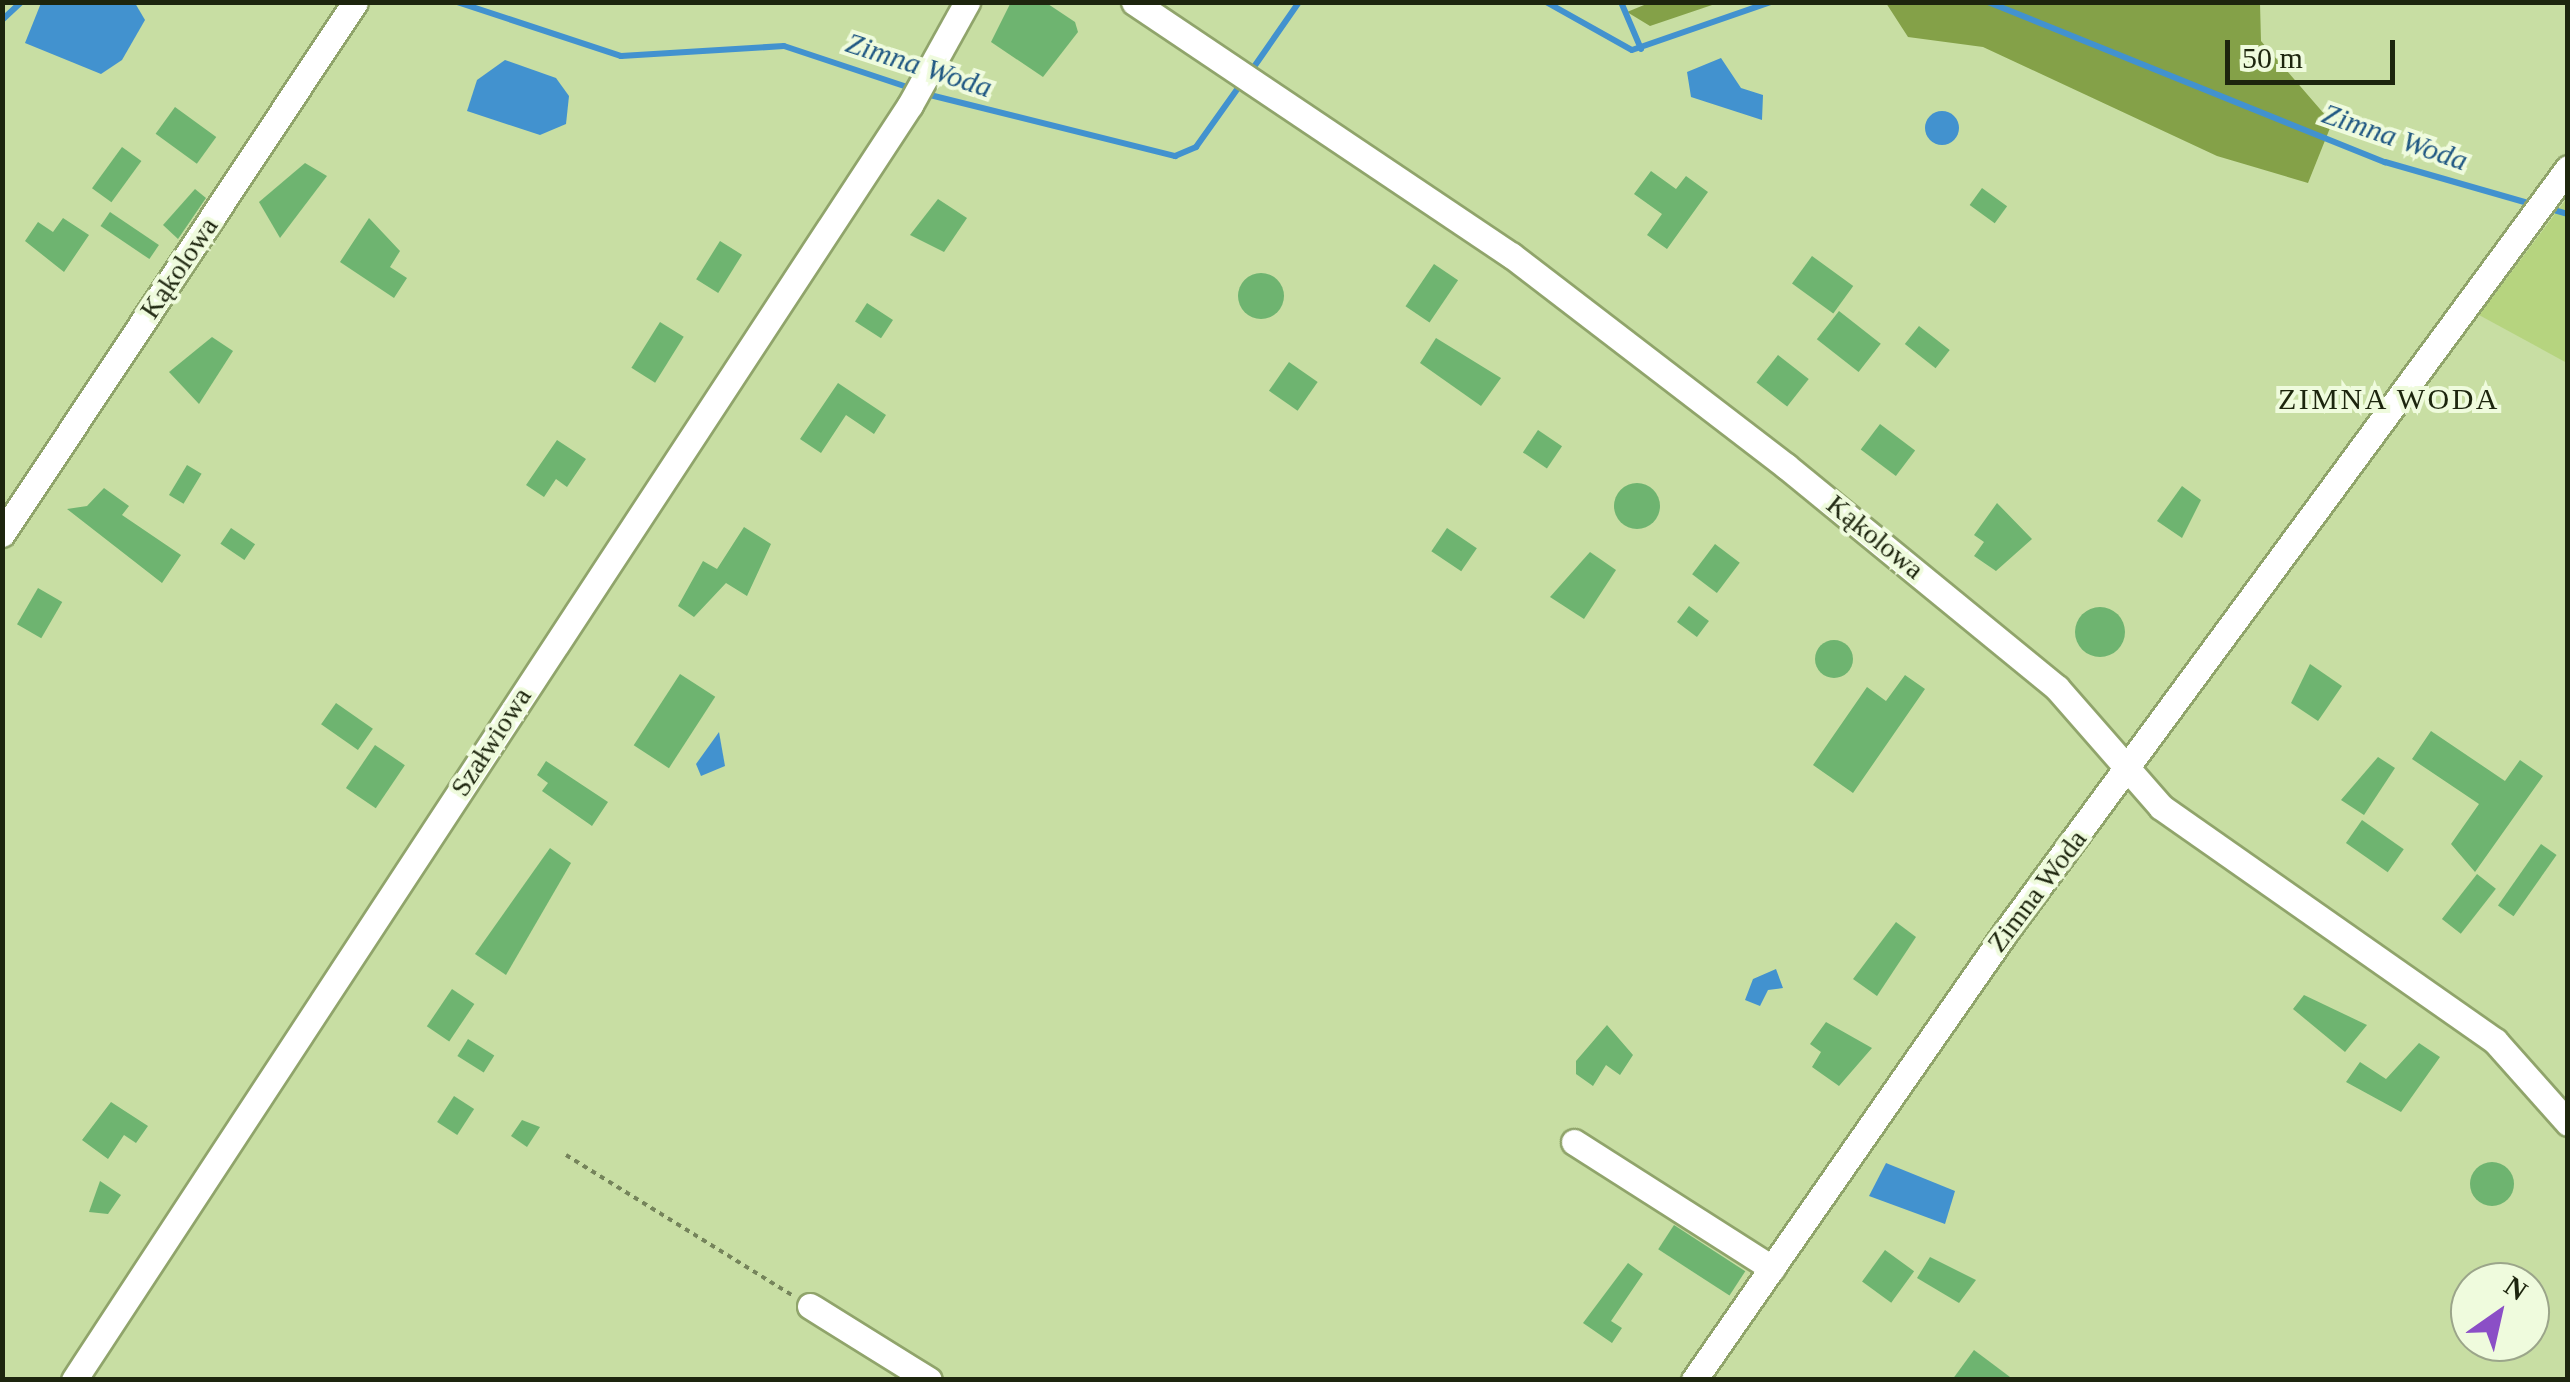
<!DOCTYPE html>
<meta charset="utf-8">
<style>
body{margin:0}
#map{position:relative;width:2570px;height:1382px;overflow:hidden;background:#c8dea3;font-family:"Times New Roman",serif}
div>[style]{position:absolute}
.green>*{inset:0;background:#b6d47f}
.forest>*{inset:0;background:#84a148}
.water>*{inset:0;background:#4292cf}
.round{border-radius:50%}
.stream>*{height:6px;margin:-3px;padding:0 3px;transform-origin:3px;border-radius:3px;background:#4292cf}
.building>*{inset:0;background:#6eb470;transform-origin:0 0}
.path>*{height:4px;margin-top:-2px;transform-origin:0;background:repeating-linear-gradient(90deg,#75845b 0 5px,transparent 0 10px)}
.roads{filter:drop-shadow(2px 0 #90a46b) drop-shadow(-2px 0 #90a46b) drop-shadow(0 2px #90a46b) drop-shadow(0 -2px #90a46b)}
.minor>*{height:25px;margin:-12.5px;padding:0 12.5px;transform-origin:12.5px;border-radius:12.5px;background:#fff}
span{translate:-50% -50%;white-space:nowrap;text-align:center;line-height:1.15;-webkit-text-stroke:8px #effbdd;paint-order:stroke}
.street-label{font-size:28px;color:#1d250e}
.water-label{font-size:30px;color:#205883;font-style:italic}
.neighbourhood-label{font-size:30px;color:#1d250e;letter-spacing:2.5px}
.frame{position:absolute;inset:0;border:5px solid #1d250e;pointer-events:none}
.north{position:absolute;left:2450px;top:1262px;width:100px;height:100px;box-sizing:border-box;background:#effbdd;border:2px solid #9ba58a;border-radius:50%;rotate:34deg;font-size:28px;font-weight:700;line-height:40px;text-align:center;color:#1d250e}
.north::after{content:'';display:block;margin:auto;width:35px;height:45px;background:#8b4fc6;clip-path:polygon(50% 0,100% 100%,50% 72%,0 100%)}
.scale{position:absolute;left:2225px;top:40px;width:170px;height:45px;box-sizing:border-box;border:5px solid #1d250e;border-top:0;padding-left:12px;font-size:30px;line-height:35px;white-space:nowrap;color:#1d250e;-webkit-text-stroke:8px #effbdd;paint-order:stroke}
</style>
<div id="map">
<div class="green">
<i style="clip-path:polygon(2567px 198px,2567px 363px,2479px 315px)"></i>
</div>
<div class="forest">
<i style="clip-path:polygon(1649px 3px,1649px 2px,1718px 3px,1650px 26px,1627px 12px)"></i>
<i style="clip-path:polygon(1886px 3px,2260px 3px,2261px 41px,2332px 123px,2308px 183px,2217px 156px,1983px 47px,1908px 37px)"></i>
</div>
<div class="water">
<i style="clip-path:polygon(41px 3px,135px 3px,145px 20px,122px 60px,101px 74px,25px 43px)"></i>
<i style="clip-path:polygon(1721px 58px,1741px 88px,1763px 95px,1762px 120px,1691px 97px,1687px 72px)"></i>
<i style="clip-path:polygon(505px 60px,556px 78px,569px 96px,566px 124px,540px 135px,467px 111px,477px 80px)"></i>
<i class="round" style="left:1925px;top:111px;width:34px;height:34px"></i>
<i style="clip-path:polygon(719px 732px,725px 766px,701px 776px,696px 764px)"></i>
<i style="clip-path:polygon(1776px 969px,1783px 988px,1768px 990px,1760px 1006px,1745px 1000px,1753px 979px)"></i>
<i style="clip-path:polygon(1886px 1163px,1955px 1191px,1945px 1224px,1869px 1196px)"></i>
</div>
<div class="stream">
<i style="left:457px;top:2px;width:173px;rotate:18.2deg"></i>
<i style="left:621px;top:56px;width:163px;rotate:-3.5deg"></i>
<i style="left:784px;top:46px;width:133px;rotate:18.4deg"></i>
<i style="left:1546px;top:2px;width:98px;rotate:29.2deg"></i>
<i style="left:1632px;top:50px;width:147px;rotate:-19.1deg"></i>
<i style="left:1621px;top:2px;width:51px;rotate:66.9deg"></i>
<i style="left:1988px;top:2px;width:428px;rotate:22deg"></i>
<i style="left:2385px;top:162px;width:156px;rotate:16deg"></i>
<i style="left:2px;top:20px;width:26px;rotate:-43deg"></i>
<i style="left:1249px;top:74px;width:88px;rotate:-55.2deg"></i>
<i style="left:926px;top:94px;width:257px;rotate:14deg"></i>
<i style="left:1175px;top:156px;width:23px;rotate:-23deg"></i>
<i style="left:1196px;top:147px;width:77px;rotate:-54.5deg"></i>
<i style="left:2547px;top:208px;width:22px;rotate:16deg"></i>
</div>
<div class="building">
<i style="clip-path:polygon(1011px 2px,1045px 2px,1075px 22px,1078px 32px,1043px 77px,991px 42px)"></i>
<i style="left:175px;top:107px;width:51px;height:33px;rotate:36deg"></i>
<i style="left:122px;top:147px;width:24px;height:51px;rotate:36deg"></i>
<i style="clip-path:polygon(305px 163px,327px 176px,280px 238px,259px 202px)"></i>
<i style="clip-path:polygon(1651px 171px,1676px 189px,1686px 176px,1708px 192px,1667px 249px,1647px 235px,1662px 214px,1634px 194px)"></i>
<i style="left:1982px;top:188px;width:31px;height:21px;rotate:36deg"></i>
<i style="clip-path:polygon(195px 189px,206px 198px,178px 239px,163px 225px)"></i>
<i style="clip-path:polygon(938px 199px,967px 218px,944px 252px,910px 235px)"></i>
<i style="left:110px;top:212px;width:59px;height:17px;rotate:34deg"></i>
<i style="clip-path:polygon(63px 218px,89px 235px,64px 272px,25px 241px,38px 222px,53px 232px)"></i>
<i style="clip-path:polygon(369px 218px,400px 251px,390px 267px,407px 278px,394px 298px,340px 262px)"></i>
<i style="left:720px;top:241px;width:26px;height:45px;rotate:32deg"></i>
<i style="left:1812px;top:256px;width:51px;height:34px;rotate:36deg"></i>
<i style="left:1434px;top:264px;width:29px;height:51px;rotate:34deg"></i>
<i class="round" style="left:1238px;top:273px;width:46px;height:46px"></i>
<i style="left:867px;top:303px;width:31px;height:22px;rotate:33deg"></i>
<i style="left:1839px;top:311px;width:53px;height:36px;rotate:38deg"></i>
<i style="left:660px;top:322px;width:28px;height:54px;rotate:32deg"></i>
<i style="left:1919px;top:326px;width:39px;height:23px;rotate:38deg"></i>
<i style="clip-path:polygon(212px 337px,233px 351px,199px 404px,169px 372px)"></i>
<i style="clip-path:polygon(1436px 338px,1501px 378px,1481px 406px,1420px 363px)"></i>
<i style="left:1778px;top:355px;width:39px;height:35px;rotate:38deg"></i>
<i style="left:1289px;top:362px;width:35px;height:35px;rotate:35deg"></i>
<i style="clip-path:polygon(838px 383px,886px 415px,874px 434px,846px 415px,821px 453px,800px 439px)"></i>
<i style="left:1880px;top:424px;width:44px;height:32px;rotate:37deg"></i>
<i style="left:1538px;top:430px;width:29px;height:27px;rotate:34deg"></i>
<i style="clip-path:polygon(557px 440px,586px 459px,567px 487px,556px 479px,544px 497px,526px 485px)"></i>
<i style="left:187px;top:465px;width:17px;height:35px;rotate:31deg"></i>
<i class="round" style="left:1614px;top:483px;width:46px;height:46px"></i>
<i style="clip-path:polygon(2182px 486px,2201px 500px,2182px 538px,2157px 521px)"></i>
<i style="clip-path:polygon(104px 488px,129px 506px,122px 515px,181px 555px,162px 583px,67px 509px,87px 506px)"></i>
<i style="clip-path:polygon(1997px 503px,2032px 539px,1996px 571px,1974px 556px,1984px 542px,1974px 535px)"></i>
<i style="clip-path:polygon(744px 527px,771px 544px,747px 596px,726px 583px,694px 617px,678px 606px,703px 561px,717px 569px)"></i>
<i style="left:231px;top:528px;width:29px;height:19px;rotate:34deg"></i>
<i style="left:1447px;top:528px;width:36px;height:28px;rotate:34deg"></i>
<i style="left:1715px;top:544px;width:31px;height:38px;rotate:37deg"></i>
<i style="clip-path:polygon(1590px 552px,1616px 570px,1584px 619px,1550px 597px)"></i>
<i style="left:38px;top:588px;width:28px;height:42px;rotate:30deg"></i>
<i style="left:1689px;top:606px;width:25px;height:20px;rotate:37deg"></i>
<i class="round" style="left:2075px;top:607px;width:50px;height:50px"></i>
<i class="round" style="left:1815px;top:640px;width:38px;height:38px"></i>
<i style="clip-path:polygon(2310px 664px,2342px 686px,2318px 721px,2291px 703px)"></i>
<i style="left:680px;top:674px;width:42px;height:85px;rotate:33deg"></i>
<i style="clip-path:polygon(1905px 675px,1925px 689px,1853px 793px,1813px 765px,1867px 687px,1886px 701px)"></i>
<i style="left:336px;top:703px;width:45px;height:26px;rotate:35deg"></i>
<i style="clip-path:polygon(2431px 731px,2505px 781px,2520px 760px,2543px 776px,2475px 872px,2451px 844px,2479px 804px,2412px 759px)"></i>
<i style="left:375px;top:745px;width:36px;height:52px;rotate:34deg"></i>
<i style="clip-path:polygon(2378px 757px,2395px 768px,2364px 815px,2341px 800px)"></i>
<i style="clip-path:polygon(546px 761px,608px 802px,592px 826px,542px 791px,548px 783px,537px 775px)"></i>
<i style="left:2362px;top:820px;width:51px;height:28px;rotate:35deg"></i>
<i style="left:2541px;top:844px;width:19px;height:75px;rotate:35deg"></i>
<i style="clip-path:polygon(550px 848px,571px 863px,506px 975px,475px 954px)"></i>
<i style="left:2477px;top:874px;width:24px;height:57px;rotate:38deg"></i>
<i style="clip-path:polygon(1896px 922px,1916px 937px,1877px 996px,1853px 979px)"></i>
<i style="left:452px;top:989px;width:27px;height:45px;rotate:34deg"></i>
<i style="clip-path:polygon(2304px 995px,2367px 1025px,2345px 1052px,2293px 1009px)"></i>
<i style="clip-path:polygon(1826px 1022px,1872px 1048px,1839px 1086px,1812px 1067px,1821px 1052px,1810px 1044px)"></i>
<i style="clip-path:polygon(1607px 1025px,1633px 1055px,1620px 1075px,1606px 1065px,1593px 1086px,1576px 1074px,1576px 1061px)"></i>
<i style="left:468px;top:1039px;width:31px;height:20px;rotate:32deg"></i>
<i style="clip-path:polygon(2419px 1043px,2440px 1057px,2401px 1112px,2346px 1082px,2360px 1062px,2386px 1079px)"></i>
<i style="left:454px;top:1096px;width:24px;height:31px;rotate:33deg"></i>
<i style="clip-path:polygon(111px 1102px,148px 1126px,136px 1143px,124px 1135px,108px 1159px,82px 1140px)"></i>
<i style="clip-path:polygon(522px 1120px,540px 1127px,527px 1147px,511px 1136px)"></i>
<i class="round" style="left:2470px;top:1162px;width:44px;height:44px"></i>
<i style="clip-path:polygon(100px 1181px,121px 1195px,108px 1214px,89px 1212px)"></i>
<i style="left:1674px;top:1225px;width:85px;height:29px;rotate:33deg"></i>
<i style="left:1885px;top:1250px;width:36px;height:39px;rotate:36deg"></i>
<i style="clip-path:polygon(1930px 1257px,1976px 1280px,1959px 1303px,1917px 1278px)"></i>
<i style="clip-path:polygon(1628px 1263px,1643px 1274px,1611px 1321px,1622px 1328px,1612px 1343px,1583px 1323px)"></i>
<i style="clip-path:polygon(1974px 1350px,2014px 1380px,1952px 1380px)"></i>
</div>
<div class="path">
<i style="left:566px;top:1155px;width:266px;rotate:31.8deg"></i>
</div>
<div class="roads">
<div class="minor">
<i style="left:1134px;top:2px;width:454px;rotate:33.9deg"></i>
<i style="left:1511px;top:255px;width:347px;rotate:37.5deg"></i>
<i style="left:1786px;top:466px;width:350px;rotate:39.3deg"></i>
<i style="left:2057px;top:688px;width:158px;rotate:48.8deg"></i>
<i style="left:2161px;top:807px;width:408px;rotate:35deg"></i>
<i style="left:2495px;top:1041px;width:110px;rotate:48.3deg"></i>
<i style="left:2px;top:534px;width:638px;rotate:-56.43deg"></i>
<i style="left:1574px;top:1142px;width:235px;rotate:32.5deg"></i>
<i style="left:810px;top:1306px;width:140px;rotate:31.9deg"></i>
<i style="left:74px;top:1380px;width:1525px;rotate:-56.75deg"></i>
<i style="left:910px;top:105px;width:118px;rotate:-61deg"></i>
<i style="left:1694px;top:1380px;width:548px;rotate:-55.18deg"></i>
<i style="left:2007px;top:930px;width:946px;rotate:-53.64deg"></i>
</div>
</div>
<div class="street-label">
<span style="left:179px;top:268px;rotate:-56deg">Kąkolowa</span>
<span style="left:1875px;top:537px;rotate:39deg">Kąkolowa</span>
<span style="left:491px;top:742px;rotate:-57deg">Szałwiowa</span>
<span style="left:2037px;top:891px;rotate:-53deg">Zimna Woda</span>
</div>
<div class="water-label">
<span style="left:919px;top:65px;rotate:18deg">Zimna Woda</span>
<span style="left:2395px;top:137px;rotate:19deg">Zimna Woda</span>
</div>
<div class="neighbourhood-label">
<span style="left:2389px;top:399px">ZIMNA WODA</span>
</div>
<div class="frame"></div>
<div class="north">N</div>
<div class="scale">50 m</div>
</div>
